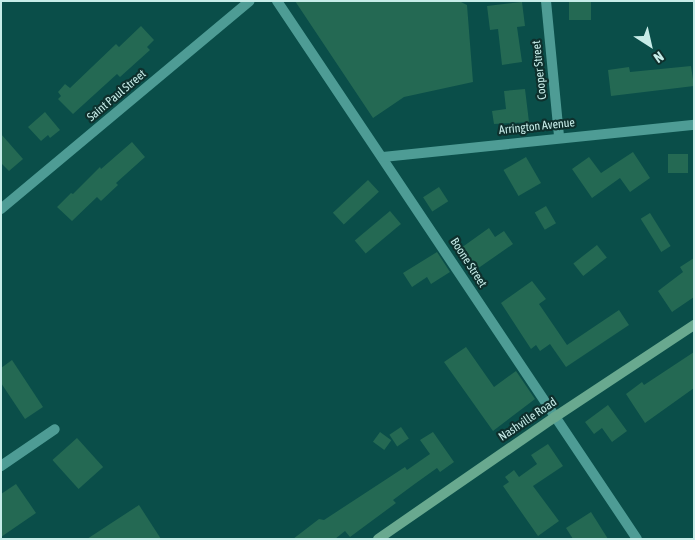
<!DOCTYPE html>
<style>
body{margin:0}
#map{position:relative;width:695px;height:540px;overflow:hidden;background:#0a4e49;font-family:"Asap Condensed",sans-serif}
div>[style]{position:absolute}
.building>*{inset:0;background:#246953;transform-origin:0 0}
.minor>*{height:10px;margin:-5px;padding:0 5px;transform-origin:5px;border-radius:5px;background:#4e9c95}
.secondary>*{height:10px;margin:-5px;padding:0 5px;transform-origin:5px;border-radius:5px;background:#69a98f}
span{translate:-50% -50%;white-space:nowrap;text-align:center;line-height:1.15;-webkit-text-stroke:4.5px #0e302d;paint-order:stroke}
.street-label{font-size:12px;color:#c7ece8}
.frame{position:absolute;inset:0;border:2px solid #c7ece8;pointer-events:none}
.north{position:absolute;left:625px;top:20px;width:50px;height:50px;-webkit-text-stroke:4px #0e302d;paint-order:stroke;rotate:145deg;font-size:14px;font-weight:700;line-height:20px;text-align:center;color:#c7ece8}
.north::after{content:'';display:block;margin:auto;width:18px;height:22px;background:#c7ece8;clip-path:polygon(50% 0,100% 100%,50% 72%,0 100%)}
</style>
<div id="map">
<div class="building">
<i style="clip-path:polygon(295px 1px,459px 1px,467px 5px,473px 82px,404px 97px,373px 118px)"></i>
<i style="left:569px;top:1px;width:22px;height:19px"></i>
<i style="clip-path:polygon(522px 2px,525px 26px,517px 27px,522px 62px,502px 65px,498px 29px,490px 30px,487px 6px)"></i>
<i style="clip-path:polygon(141px 26px,154px 40px,147px 47px,150px 50px,120px 77px,117px 74px,73px 114px,58px 99px,61px 96px,58px 92px,65px 84px,70px 88px,116px 44px,119px 47px)"></i>
<i style="clip-path:polygon(691px 66px,694px 86px,611px 96px,608px 70px,629px 67px,630px 72px)"></i>
<i style="clip-path:polygon(525px 89px,529px 122px,494px 124px,492px 111px,506px 109px,504px 91px)"></i>
<i style="clip-path:polygon(45px 112px,60px 130px,50px 138px,48px 135px,41px 141px,28px 127px)"></i>
<i style="clip-path:polygon(1px 134px,23px 159px,9px 171px,1px 163px)"></i>
<i style="clip-path:polygon(132px 142px,145px 157px,116px 183px,118px 185px,101px 201px,97px 197px,72px 221px,57px 207px,71px 193px,73px 194px,100px 167px,101px 169px)"></i>
<i style="clip-path:polygon(633px 152px,650px 178px,630px 192px,620px 178px,592px 198px,572px 169px,589px 157px,601px 173px)"></i>
<i style="left:668px;top:154px;width:20px;height:19px"></i>
<i style="left:526px;top:157px;width:30px;height:26px;rotate:60deg"></i>
<i style="left:368px;top:180px;width:16px;height:48px;rotate:47deg"></i>
<i style="left:439px;top:187px;width:17px;height:19px;rotate:57deg"></i>
<i style="left:546px;top:206px;width:20px;height:13px;rotate:60deg"></i>
<i style="left:390px;top:211px;width:17px;height:46px;rotate:50deg"></i>
<i style="left:650px;top:213px;width:39px;height:11px;rotate:58deg"></i>
<i style="clip-path:polygon(489px 228px,495px 237px,504px 231px,513px 244px,477px 269px,461px 248px)"></i>
<i style="left:597px;top:245px;width:16px;height:30px;rotate:52deg"></i>
<i style="clip-path:polygon(437px 252px,450px 272px,431px 284px,427px 277px,412px 287px,403px 273px)"></i>
<i style="clip-path:polygon(694px 258px,694px 297px,672px 312px,658px 291px,683px 272px,680px 267px)"></i>
<i style="clip-path:polygon(532px 281px,546px 299px,539px 304px,567px 345px,619px 310px,629px 325px,566px 367px,550px 344px,540px 351px,536px 345px,531px 349px,501px 303px)"></i>
<i style="clip-path:polygon(466px 347px,494px 387px,516px 371px,535px 399px,493px 431px,444px 362px)"></i>
<i style="clip-path:polygon(694px 352px,694px 388px,645px 423px,626px 394px,642px 382px,644px 385px)"></i>
<i style="clip-path:polygon(12px 360px,43px 407px,25px 419px,1px 383px,1px 368px)"></i>
<i style="clip-path:polygon(608px 405px,627px 431px,612px 442px,602px 428px,594px 434px,585px 422px)"></i>
<i style="left:401px;top:427px;width:14px;height:14px;rotate:56deg"></i>
<i style="left:380px;top:432px;width:14px;height:12px;rotate:36deg"></i>
<i style="clip-path:polygon(433px 432px,454px 462px,440px 472px,437px 468px,416px 483px,393px 500px,396px 503px,350px 537px,345px 531px,335px 539px,293px 539px,319px 519px,324px 520px,405px 467px,407px 470px,430px 454px,420px 440px)"></i>
<i style="left:77px;top:438px;width:39px;height:33px;rotate:48deg"></i>
<i style="clip-path:polygon(548px 444px,563px 466px,533px 486px,559px 521px,538px 536px,503px 486px,509px 482px,505px 477px,514px 470px,519px 477px,537px 464px,531px 455px)"></i>
<i style="clip-path:polygon(16px 484px,36px 513px,1px 537px,1px 494px)"></i>
<i style="clip-path:polygon(139px 505px,161px 539px,87px 539px)"></i>
<i style="clip-path:polygon(591px 512px,608px 539px,573px 539px,566px 528px)"></i>
</div>
<div class="minor">
<i style="left:277px;top:1px;width:647px;rotate:56.21deg"></i>
<i style="left:546px;top:1px;width:137px;rotate:84.5deg"></i>
<i style="left:383px;top:157px;width:313px;rotate:-5.9deg"></i>
<i style="left:1px;top:209px;width:324px;rotate:-39.9deg"></i>
<i style="left:1px;top:466px;width:65px;rotate:-34.4deg"></i>
</div>
<div class="secondary">
<i style="left:378px;top:539px;width:215px;rotate:-34.6deg"></i>
<i style="left:555px;top:417px;width:167px;rotate:-33.5deg"></i>
</div>
<div class="street-label">
<span style="left:540px;top:70px;rotate:-96deg">Cooper Street</span>
<span style="left:117px;top:96px;rotate:-40deg">Saint Paul Street</span>
<span style="left:537px;top:127px;rotate:-6deg">Arrington Avenue</span>
<span style="left:468px;top:263px;rotate:57deg">Boone Street</span>
<span style="left:528px;top:420px;rotate:-34deg">Nashville Road</span>
</div>
<div class="frame"></div>
<div class="north">N</div>
</div>
